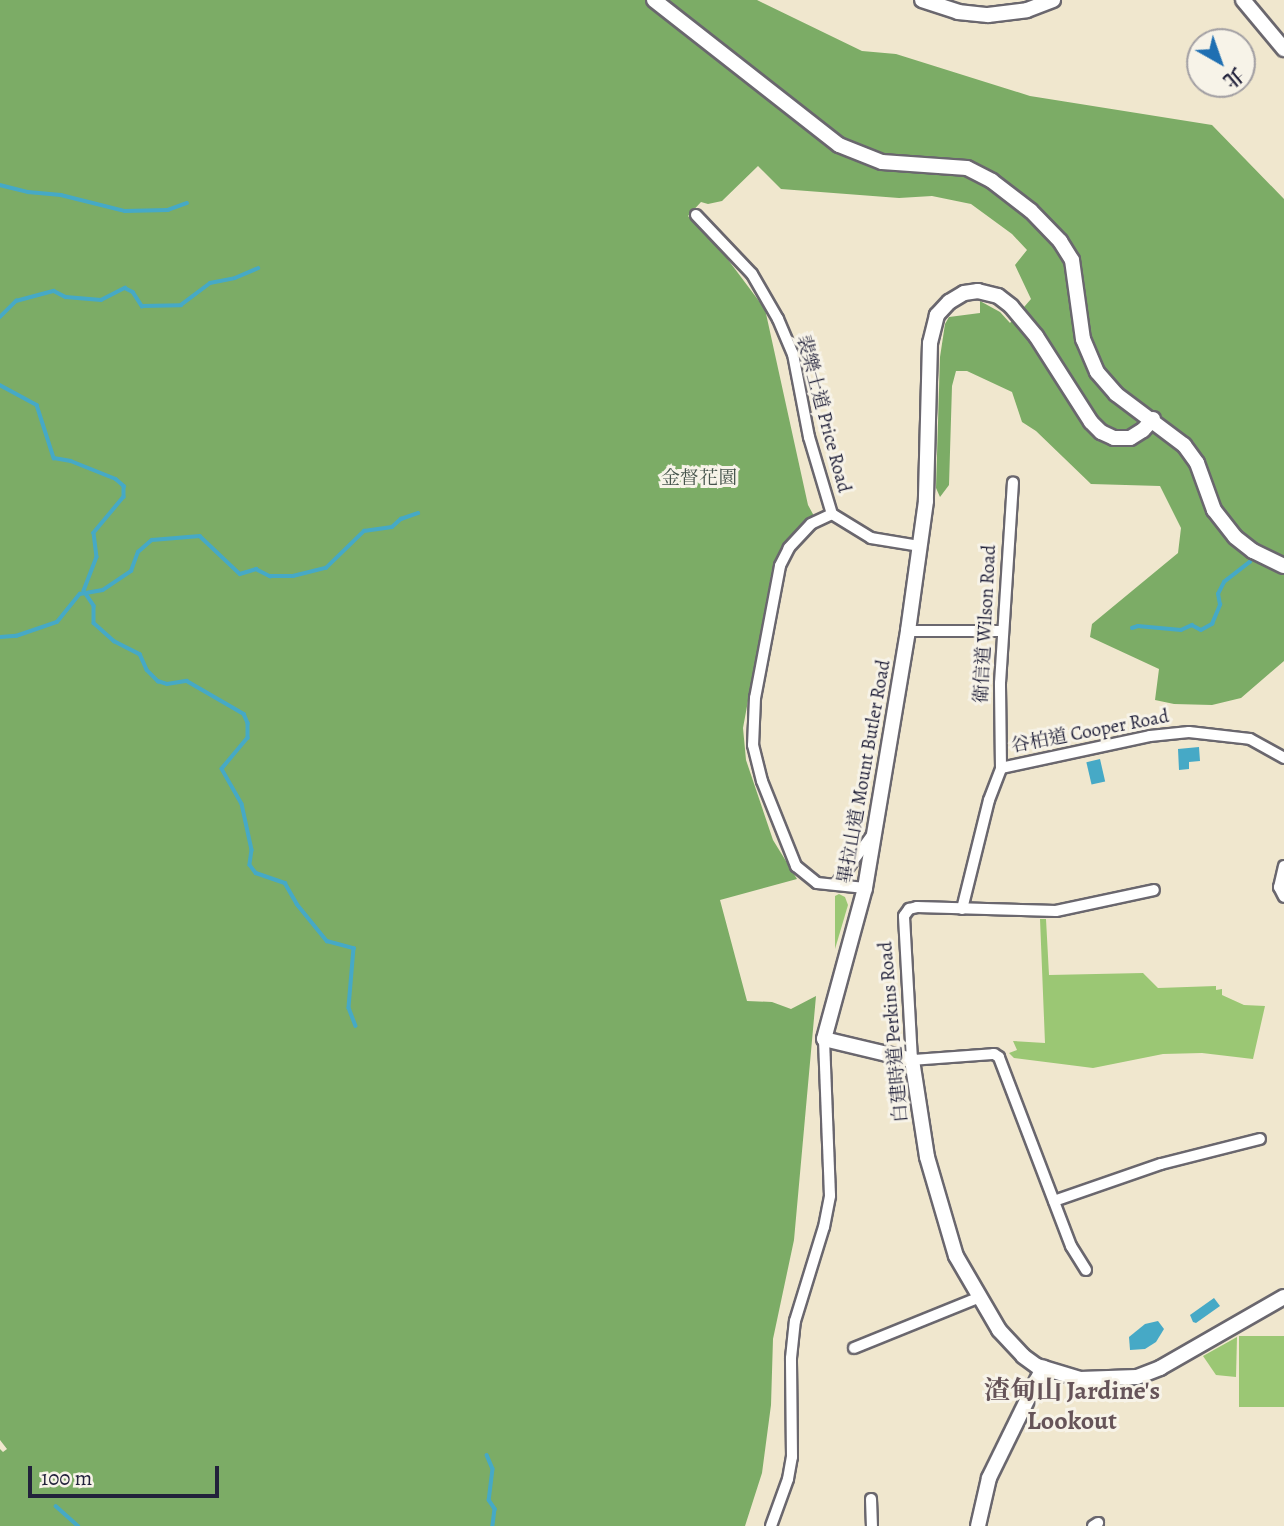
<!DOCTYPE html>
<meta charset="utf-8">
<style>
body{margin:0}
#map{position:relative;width:1284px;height:1526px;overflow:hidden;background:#f0e7ce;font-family:Alegreya,"Noto Serif TC",serif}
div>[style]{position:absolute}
.green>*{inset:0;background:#9bc774;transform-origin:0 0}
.forest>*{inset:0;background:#7cac66}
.water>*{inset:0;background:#46a9c6;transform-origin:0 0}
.stream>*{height:3.5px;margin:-1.75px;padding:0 1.75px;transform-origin:1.75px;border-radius:1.75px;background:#46a9c6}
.roads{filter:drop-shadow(2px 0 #6a676e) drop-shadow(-2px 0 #6a676e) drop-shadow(0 2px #6a676e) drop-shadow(0 -2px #6a676e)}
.street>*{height:10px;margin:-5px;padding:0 5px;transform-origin:5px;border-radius:5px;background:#fff}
.secondary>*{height:14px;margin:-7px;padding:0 7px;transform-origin:7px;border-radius:7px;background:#fff}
span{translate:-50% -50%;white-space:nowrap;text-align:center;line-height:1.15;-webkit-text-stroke:6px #f7f3e8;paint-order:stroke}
.street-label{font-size:19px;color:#22223b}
.park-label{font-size:19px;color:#46544c}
.district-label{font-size:26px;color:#665459;font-weight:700}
.north{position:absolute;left:1186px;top:28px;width:70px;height:70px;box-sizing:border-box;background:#f7f3e8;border:2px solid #a29fa3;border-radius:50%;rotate:140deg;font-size:19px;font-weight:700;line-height:28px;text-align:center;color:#22223b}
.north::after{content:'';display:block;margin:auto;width:24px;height:32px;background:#1f6fb2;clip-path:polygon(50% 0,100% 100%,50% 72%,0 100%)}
.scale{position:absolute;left:28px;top:1466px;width:191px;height:32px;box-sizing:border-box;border:4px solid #22223b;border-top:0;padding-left:9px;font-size:21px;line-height:24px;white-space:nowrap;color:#22223b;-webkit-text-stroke:5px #f7f3e8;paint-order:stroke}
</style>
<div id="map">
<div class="green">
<i style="clip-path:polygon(839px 894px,845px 897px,848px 905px,835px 949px,835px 896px)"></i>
<i style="clip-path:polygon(1040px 919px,1046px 919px,1049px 975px,1143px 973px,1158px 988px,1216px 986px,1216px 990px,1222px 989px,1222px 995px,1244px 1005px,1265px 1006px,1253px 1059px,1202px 1053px,1163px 1054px,1093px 1068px,1014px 1058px,1009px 1053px,1017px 1050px,1013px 1041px,1045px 1043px)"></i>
<i style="left:1284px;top:1336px;width:71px;height:45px;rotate:90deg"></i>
<i style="clip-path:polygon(1237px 1337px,1236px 1377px,1216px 1375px,1203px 1356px)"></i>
</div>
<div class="forest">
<i style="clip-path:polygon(0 0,757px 0,862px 51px,896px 54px,1030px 96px,1212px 125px,1284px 199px,1284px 661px,1241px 698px,1212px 705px,1174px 704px,1155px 700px,1159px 669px,1090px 637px,1092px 624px,1178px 553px,1181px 528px,1160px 486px,1091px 484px,1036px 431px,1022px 422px,1012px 392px,967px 371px,956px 371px,952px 386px,949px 485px,940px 497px,936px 488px,940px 357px,945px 324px,949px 317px,980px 313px,980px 301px,1000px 312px,1010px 323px,1031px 299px,1015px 265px,1027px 250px,1012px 234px,971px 204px,932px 196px,899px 198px,781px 189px,758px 166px,722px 201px,708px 204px,701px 202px,688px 216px,717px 245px,765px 309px,808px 505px,814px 516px,782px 548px,772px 570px,743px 728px,746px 760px,773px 840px,797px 879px,720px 900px,747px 1001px,772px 1002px,791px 1009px,816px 996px,794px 1240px,773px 1339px,771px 1405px,762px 1473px,745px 1526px,0 1526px,0 1449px,3px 1452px,7px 1449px,0 1440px)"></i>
</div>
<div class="water">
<i style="clip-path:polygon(1199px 747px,1200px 761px,1189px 762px,1189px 769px,1179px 770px,1178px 749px)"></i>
<i style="left:1100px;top:759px;width:23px;height:14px;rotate:77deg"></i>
<i style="clip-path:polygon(1214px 1298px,1220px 1306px,1196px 1323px,1193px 1322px,1190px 1315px)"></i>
<i style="clip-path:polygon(1158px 1321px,1164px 1329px,1156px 1342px,1145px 1349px,1130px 1350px,1129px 1337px,1145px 1324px)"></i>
</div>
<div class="stream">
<i style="left:0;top:185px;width:29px;rotate:14deg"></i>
<i style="left:28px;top:192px;width:33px;rotate:5deg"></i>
<i style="left:61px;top:195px;width:66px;rotate:14deg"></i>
<i style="left:125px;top:211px;width:43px;rotate:-1.3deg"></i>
<i style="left:168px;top:210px;width:20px;rotate:-20deg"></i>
<i style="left:0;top:317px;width:23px;rotate:-45deg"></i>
<i style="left:16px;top:301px;width:39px;rotate:-15deg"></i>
<i style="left:54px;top:291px;width:13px;rotate:27deg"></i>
<i style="left:66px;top:297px;width:35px;rotate:5deg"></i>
<i style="left:101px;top:300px;width:27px;rotate:-27deg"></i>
<i style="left:125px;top:288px;width:9px;rotate:27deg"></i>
<i style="left:133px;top:292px;width:17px;rotate:57deg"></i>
<i style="left:142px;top:306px;width:39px;rotate:-1deg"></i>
<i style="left:181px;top:305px;width:36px;rotate:-37deg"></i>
<i style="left:210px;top:283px;width:25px;rotate:-11deg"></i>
<i style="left:235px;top:278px;width:25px;rotate:-23deg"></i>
<i style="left:0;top:385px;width:42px;rotate:28.4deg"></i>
<i style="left:37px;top:405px;width:56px;rotate:72.2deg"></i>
<i style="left:54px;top:458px;width:17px;rotate:10deg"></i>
<i style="left:71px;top:461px;width:48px;rotate:21.8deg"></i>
<i style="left:116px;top:479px;width:11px;rotate:41deg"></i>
<i style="left:124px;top:486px;width:11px;rotate:90deg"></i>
<i style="left:124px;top:497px;width:47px;rotate:129.8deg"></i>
<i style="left:94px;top:533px;width:24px;rotate:83deg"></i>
<i style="left:97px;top:557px;width:36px;rotate:111deg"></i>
<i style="left:84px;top:591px;width:18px;rotate:56deg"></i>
<i style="left:94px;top:606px;width:17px;rotate:90deg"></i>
<i style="left:94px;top:623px;width:27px;rotate:42deg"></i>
<i style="left:114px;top:641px;width:29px;rotate:27deg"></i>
<i style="left:140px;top:654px;width:17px;rotate:66deg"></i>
<i style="left:147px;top:670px;width:16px;rotate:45deg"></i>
<i style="left:158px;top:681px;width:9px;rotate:18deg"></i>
<i style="left:167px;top:684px;width:20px;rotate:-9deg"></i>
<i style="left:187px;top:681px;width:66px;rotate:30.1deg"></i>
<i style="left:244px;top:714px;width:10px;rotate:66deg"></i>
<i style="left:248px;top:723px;width:15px;rotate:90deg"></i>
<i style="left:248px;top:738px;width:40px;rotate:130deg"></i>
<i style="left:222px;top:769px;width:40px;rotate:60.3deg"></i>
<i style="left:242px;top:804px;width:47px;rotate:77.7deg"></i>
<i style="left:252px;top:850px;width:15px;rotate:98deg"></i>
<i style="left:250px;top:865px;width:10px;rotate:53deg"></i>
<i style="left:256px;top:873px;width:31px;rotate:19deg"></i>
<i style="left:285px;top:883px;width:24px;rotate:60deg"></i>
<i style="left:297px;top:904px;width:48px;rotate:51deg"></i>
<i style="left:327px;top:941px;width:28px;rotate:15deg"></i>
<i style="left:354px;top:948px;width:60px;rotate:94.8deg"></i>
<i style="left:349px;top:1008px;width:19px;rotate:69deg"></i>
<i style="left:1132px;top:628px;width:6px;rotate:-18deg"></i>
<i style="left:1138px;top:626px;width:43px;rotate:5.3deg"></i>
<i style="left:1181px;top:630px;width:12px;rotate:-24deg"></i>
<i style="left:1192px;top:625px;width:10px;rotate:29deg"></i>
<i style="left:1201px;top:630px;width:13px;rotate:-29deg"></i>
<i style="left:1212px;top:624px;width:21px;rotate:-67deg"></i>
<i style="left:1220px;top:605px;width:11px;rotate:-100deg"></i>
<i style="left:1218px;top:594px;width:13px;rotate:-63deg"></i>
<i style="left:1224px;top:582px;width:33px;rotate:-38deg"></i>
<i style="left:0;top:637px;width:16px;rotate:-4deg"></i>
<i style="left:16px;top:636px;width:43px;rotate:-18.9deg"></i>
<i style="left:57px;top:622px;width:36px;rotate:-51deg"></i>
<i style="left:80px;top:594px;width:23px;rotate:-10deg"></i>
<i style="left:103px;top:590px;width:34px;rotate:-34deg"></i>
<i style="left:131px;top:571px;width:20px;rotate:-70deg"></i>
<i style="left:138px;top:552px;width:18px;rotate:-41deg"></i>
<i style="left:152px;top:540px;width:48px;rotate:-4.8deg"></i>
<i style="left:200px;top:536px;width:55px;rotate:43.5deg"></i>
<i style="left:240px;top:574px;width:17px;rotate:-17deg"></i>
<i style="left:256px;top:569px;width:16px;rotate:27deg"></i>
<i style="left:270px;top:576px;width:23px"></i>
<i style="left:293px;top:576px;width:34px;rotate:-14deg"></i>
<i style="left:326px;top:568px;width:53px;rotate:-44.2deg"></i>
<i style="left:364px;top:531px;width:28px;rotate:-8deg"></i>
<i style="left:392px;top:527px;width:12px;rotate:-42deg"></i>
<i style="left:401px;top:519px;width:18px;rotate:-19deg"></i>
<i style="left:487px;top:1455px;width:15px;rotate:67deg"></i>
<i style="left:493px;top:1469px;width:31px;rotate:97deg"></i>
<i style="left:489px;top:1500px;width:11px;rotate:56deg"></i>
<i style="left:495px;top:1509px;width:17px;rotate:97deg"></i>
<i style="left:56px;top:1506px;width:30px;rotate:42deg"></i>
</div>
<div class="roads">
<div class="street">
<i style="left:696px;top:215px;width:81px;rotate:46.5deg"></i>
<i style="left:752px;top:274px;width:52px;rotate:60deg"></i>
<i style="left:778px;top:319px;width:38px;rotate:67deg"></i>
<i style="left:793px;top:354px;width:85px;rotate:79.1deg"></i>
<i style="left:809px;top:437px;width:80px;rotate:73.4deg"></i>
<i style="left:832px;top:514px;width:46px;rotate:31.6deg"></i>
<i style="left:871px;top:538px;width:50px;rotate:9.3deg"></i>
<i style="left:832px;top:514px;width:23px;rotate:155deg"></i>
<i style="left:811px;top:524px;width:33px;rotate:133deg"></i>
<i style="left:789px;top:548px;width:20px;rotate:117deg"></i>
<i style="left:780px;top:566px;width:134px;rotate:100.7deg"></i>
<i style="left:755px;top:698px;width:47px;rotate:92.4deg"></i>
<i style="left:753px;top:745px;width:37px;rotate:76deg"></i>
<i style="left:762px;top:781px;width:92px;rotate:68.2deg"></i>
<i style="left:796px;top:866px;width:27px;rotate:39deg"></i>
<i style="left:817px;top:883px;width:48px;rotate:5.9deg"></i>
<i style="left:908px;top:631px;width:94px"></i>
<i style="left:1001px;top:768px;width:85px;rotate:-90.7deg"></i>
<i style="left:1000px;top:683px;width:201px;rotate:-86.3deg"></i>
<i style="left:1284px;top:866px;width:22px;rotate:103deg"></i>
<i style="left:1279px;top:887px;width:11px;rotate:63deg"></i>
<i style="left:837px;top:883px;width:59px;rotate:-53.9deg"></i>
<i style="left:962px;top:909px;width:112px;rotate:-76.1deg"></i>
<i style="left:989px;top:800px;width:34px;rotate:-69deg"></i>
<i style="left:1001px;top:768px;width:152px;rotate:-12.1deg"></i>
<i style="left:1150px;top:736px;width:39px;rotate:-6deg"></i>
<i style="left:1189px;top:732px;width:61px;rotate:6.5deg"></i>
<i style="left:1250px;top:739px;width:39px;rotate:29deg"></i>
<i style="left:1054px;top:1201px;width:113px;rotate:-19.1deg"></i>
<i style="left:1161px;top:1164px;width:102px;rotate:-14.2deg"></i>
<i style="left:1086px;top:1270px;width:28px;rotate:-122deg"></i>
<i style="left:1071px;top:1246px;width:202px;rotate:-110.9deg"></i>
<i style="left:999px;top:1057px;width:6px;rotate:-149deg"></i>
<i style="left:994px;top:1054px;width:82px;rotate:175.8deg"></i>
<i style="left:912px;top:1060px;width:144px;rotate:-93.2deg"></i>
<i style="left:904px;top:916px;width:9px;rotate:-54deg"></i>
<i style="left:909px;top:909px;width:8px;rotate:-14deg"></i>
<i style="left:917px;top:907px;width:139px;rotate:1.6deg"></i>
<i style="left:1056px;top:911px;width:100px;rotate:-12.1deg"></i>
<i style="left:854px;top:1348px;width:134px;rotate:-22deg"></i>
<i style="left:871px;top:1499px;width:27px;rotate:88deg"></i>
<i style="left:771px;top:1526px;width:50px;rotate:-70.1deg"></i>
<i style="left:788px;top:1479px;width:22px;rotate:-80deg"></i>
<i style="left:792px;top:1457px;width:99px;rotate:-90.6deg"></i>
<i style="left:791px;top:1358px;width:37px;rotate:-84deg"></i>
<i style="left:795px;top:1321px;width:98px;rotate:-72.9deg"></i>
<i style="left:824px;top:1227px;width:32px;rotate:-79deg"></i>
<i style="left:830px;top:1196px;width:157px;rotate:-92.2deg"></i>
<i style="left:1093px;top:1526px;width:6px;rotate:-31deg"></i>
</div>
<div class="secondary">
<i style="left:654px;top:0;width:235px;rotate:38.1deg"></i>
<i style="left:839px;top:145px;width:46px;rotate:21.6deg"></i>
<i style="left:882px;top:162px;width:85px;rotate:4deg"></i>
<i style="left:967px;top:168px;width:28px;rotate:27deg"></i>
<i style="left:992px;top:181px;width:49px;rotate:37.6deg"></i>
<i style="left:1031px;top:211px;width:42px;rotate:46deg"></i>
<i style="left:1060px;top:241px;width:22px;rotate:58deg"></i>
<i style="left:1072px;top:260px;width:80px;rotate:82.1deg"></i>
<i style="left:1083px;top:339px;width:36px;rotate:67deg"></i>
<i style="left:1097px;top:372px;width:29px;rotate:49deg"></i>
<i style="left:1116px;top:394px;width:85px;rotate:36.9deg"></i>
<i style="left:1184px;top:445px;width:22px;rotate:54deg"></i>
<i style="left:1197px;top:463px;width:50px;rotate:70.1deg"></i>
<i style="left:1214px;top:510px;width:34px;rotate:52deg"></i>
<i style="left:1235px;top:537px;width:23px;rotate:38deg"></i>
<i style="left:1253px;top:551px;width:34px;rotate:26deg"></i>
<i style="left:922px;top:0;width:38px;rotate:18deg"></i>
<i style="left:958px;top:12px;width:30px;rotate:6deg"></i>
<i style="left:988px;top:15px;width:39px;rotate:-7deg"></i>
<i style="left:1027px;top:10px;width:28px;rotate:-21deg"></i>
<i style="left:1243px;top:0;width:64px;rotate:50.1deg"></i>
<i style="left:1153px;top:419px;width:15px;rotate:132deg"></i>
<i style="left:1143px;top:430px;width:15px;rotate:148deg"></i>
<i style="left:1130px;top:438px;width:16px;rotate:180deg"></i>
<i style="left:1114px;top:438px;width:14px;rotate:-155deg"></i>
<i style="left:1101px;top:432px;width:14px;rotate:-135deg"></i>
<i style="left:1091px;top:422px;width:102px;rotate:-122.6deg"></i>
<i style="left:1036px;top:336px;width:39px;rotate:-130deg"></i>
<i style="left:1011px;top:306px;width:16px;rotate:-142deg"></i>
<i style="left:998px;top:296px;width:21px;rotate:-166deg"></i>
<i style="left:978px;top:291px;width:14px;rotate:172deg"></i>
<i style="left:964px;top:293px;width:17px;rotate:149deg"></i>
<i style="left:949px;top:302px;width:18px;rotate:133deg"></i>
<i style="left:937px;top:315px;width:29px;rotate:104deg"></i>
<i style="left:930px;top:343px;width:158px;rotate:91.5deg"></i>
<i style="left:926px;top:501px;width:131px;rotate:97.9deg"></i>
<i style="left:908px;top:631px;width:261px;rotate:99.5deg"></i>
<i style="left:865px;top:888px;width:156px;rotate:105.2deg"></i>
<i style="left:824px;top:1039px;width:90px;rotate:13.4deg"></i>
<i style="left:912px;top:1060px;width:98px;rotate:81.2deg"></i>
<i style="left:927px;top:1157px;width:103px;rotate:73.7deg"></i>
<i style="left:956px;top:1256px;width:86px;rotate:59.8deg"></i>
<i style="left:999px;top:1330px;width:35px;rotate:47deg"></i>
<i style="left:1023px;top:1356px;width:17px;rotate:36deg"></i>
<i style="left:1037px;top:1366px;width:45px;rotate:16.8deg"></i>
<i style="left:1080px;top:1379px;width:57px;rotate:-2deg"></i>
<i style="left:1137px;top:1377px;width:25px;rotate:-21deg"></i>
<i style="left:1160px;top:1368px;width:143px;rotate:-29.8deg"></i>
<i style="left:978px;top:1526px;width:49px;rotate:-77.1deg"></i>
<i style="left:989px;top:1478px;width:123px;rotate:-63.9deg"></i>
</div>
</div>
<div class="street-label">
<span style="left:823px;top:414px;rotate:75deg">裴樂士道 Price Road</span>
<span style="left:986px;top:624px;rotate:-87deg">衛信道 Wilson Road</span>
<span style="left:1090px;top:732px;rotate:-11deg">谷柏道 Cooper Road</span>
<span style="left:865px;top:772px;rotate:-80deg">畢拉山道 Mount Butler Road</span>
<span style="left:894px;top:1032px;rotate:-95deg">白建時道 Perkins Road</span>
</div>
<div class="park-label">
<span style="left:699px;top:479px">金督花園</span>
</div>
<div class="district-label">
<span style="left:1072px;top:1406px">渣甸山 Jardine's<br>Lookout</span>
</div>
<div class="north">北</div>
<div class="scale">100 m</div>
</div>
